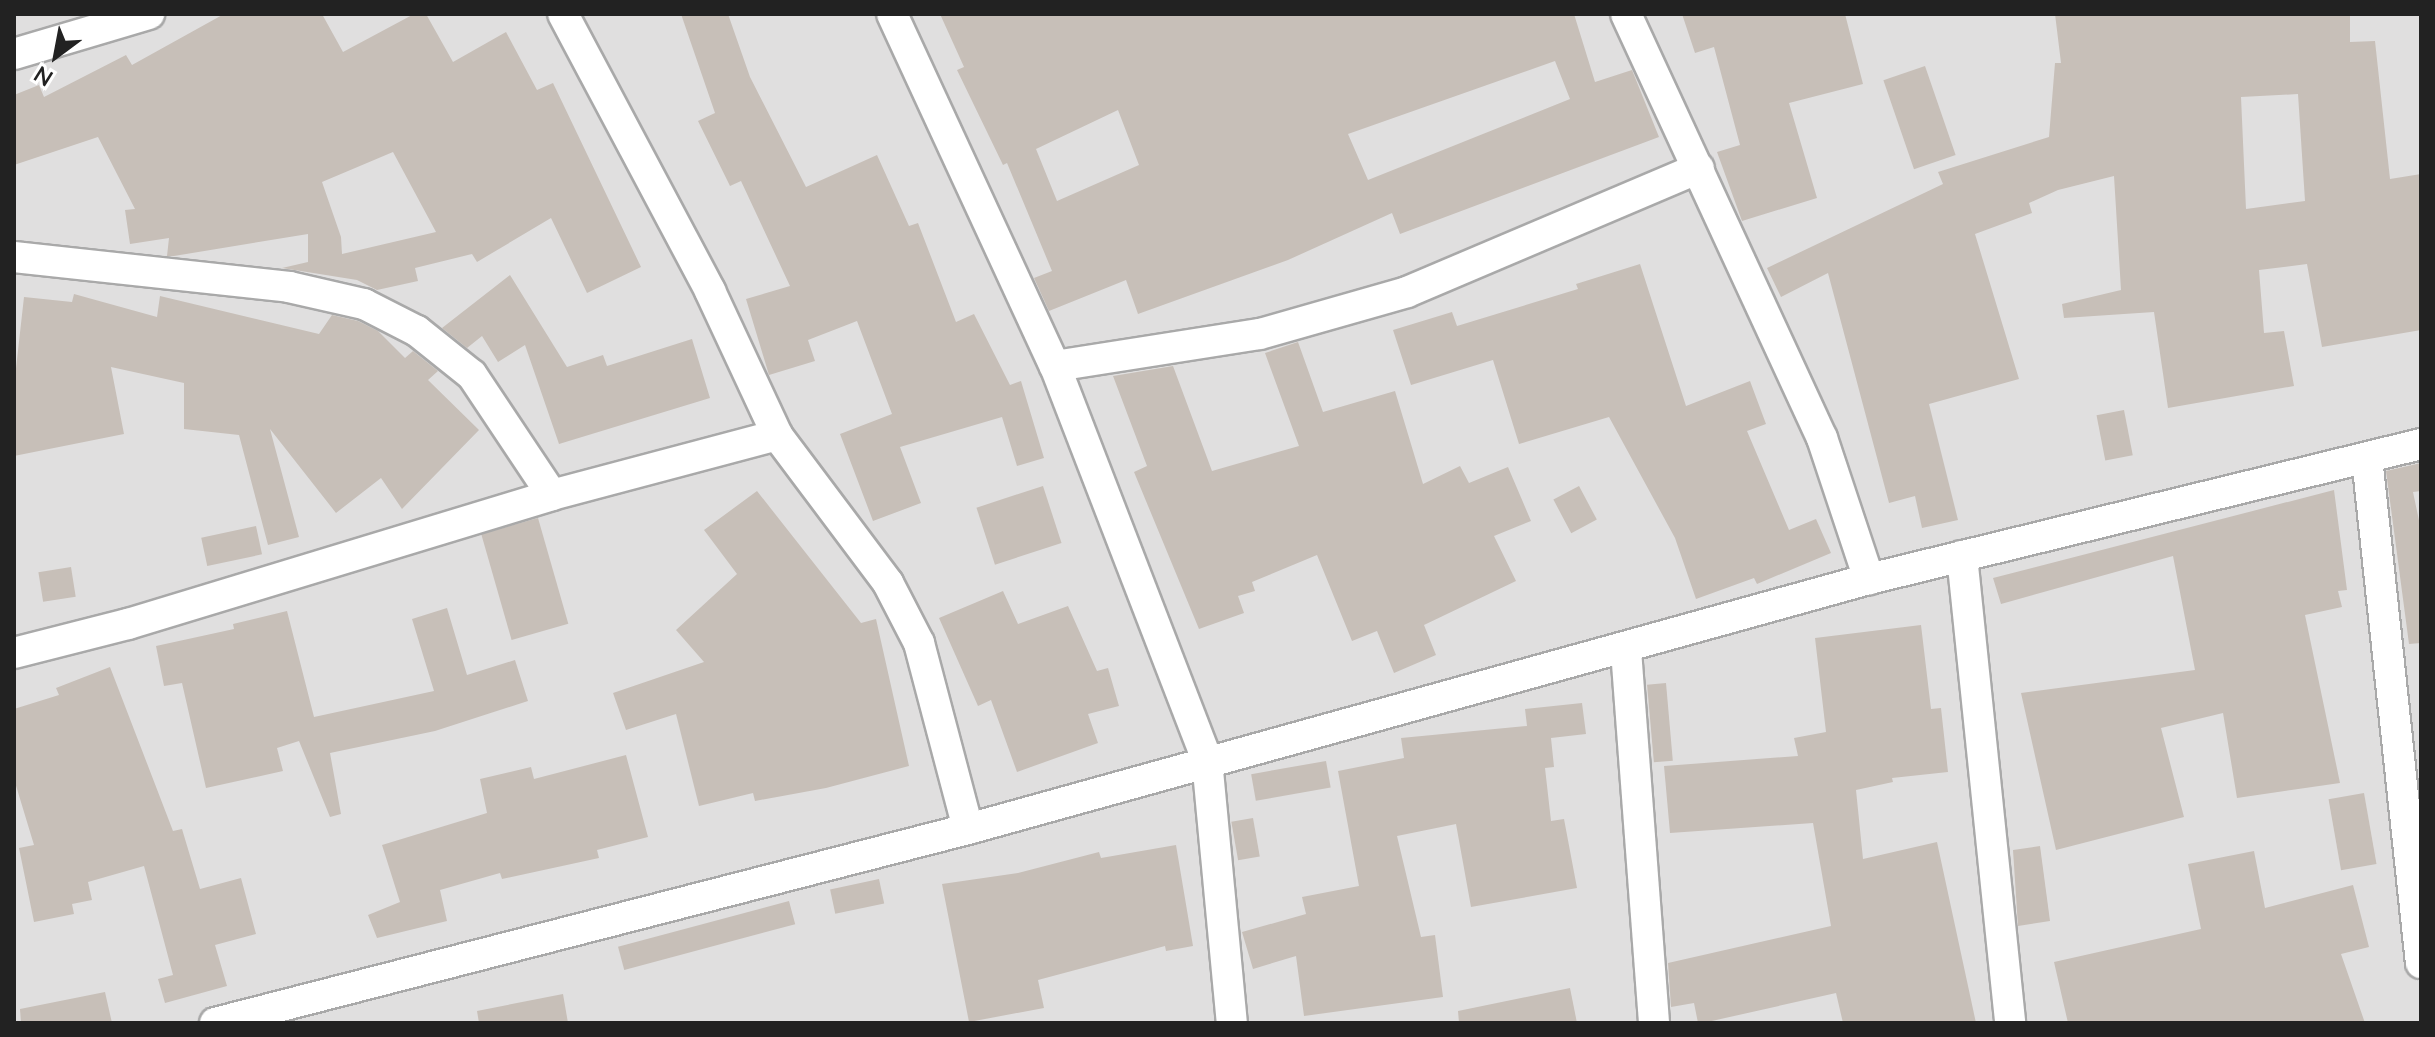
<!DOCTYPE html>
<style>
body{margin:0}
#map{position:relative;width:2435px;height:1037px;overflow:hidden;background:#f2efe9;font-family:Lato,sans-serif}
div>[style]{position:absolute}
.residential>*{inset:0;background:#e0dfdf;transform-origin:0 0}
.building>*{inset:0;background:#c7bfb8;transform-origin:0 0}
.roads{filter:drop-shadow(2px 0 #a9a9a9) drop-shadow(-2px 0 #a9a9a9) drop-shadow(0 2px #a9a9a9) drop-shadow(0 -2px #a9a9a9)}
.minor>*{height:30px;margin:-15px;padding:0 15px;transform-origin:15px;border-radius:15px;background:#fff}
span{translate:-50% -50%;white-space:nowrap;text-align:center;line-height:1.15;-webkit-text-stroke:8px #fff;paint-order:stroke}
.frame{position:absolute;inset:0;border:16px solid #222;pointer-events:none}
.north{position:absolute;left:16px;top:16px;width:80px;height:80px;-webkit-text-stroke:6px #fff;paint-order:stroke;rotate:212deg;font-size:22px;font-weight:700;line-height:32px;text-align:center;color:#222}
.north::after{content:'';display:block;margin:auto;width:28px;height:36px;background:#222;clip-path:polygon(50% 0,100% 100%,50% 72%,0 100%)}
</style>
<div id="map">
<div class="residential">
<i style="left:14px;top:14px;width:2407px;height:1009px"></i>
</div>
<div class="building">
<i style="clip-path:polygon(evenodd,224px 14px,322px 14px,343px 52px,414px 14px,426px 14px,453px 62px,506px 32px,537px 90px,553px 83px,641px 267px,587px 293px,551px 218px,477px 262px,472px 254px,415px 268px,418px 281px,377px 290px,357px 280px,282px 268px,308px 262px,308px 234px,174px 256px,167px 256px,169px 238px,130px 244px,125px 210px,135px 209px,98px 137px,14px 165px,14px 95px,39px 85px,44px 97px,126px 55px,132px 65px,224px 14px,393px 152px,436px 232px,342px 254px,341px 237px,322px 182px,393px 152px)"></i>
<i style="clip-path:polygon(681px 14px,728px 14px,750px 77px,806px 187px,877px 155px,909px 226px,918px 223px,956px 322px,974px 314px,1010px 385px,1021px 381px,1044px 458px,1017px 466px,1002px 417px,900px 447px,921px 503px,873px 521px,840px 434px,892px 414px,857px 321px,808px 340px,815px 361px,769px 375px,746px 299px,790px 286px,741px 181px,730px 186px,698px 121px,715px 113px)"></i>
<i style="clip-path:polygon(evenodd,940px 14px,1574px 14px,1595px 82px,1632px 70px,1659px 137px,1400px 234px,1392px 213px,1288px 260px,1138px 314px,1126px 280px,1049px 311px,1034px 278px,1052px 271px,1007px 163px,1003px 165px,957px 70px,964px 67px,940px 14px,1555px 61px,1570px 99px,1368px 180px,1348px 134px,1555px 61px,940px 14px,1118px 110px,1139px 165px,1057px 201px,1036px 149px,1118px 110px)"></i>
<i style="clip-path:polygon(1682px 14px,1845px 14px,1863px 84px,1789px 103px,1817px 198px,1742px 221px,1717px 152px,1740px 145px,1714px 47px,1695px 53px)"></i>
<i style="clip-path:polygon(evenodd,2055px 14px,2350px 14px,2350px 42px,2375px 41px,2390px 179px,2421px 174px,2421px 330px,2322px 347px,2307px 264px,2259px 270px,2264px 333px,2284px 331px,2294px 386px,2168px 408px,2154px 312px,2064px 318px,2062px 304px,2121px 290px,2114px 176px,2058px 190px,2029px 203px,2032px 213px,1975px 234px,2019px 379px,1929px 404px,1958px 520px,1922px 528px,1915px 496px,1889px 503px,1828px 273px,1781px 297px,1767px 268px,1943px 184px,1938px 172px,2049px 137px,2055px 63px,2061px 63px,2055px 14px,2298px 94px,2305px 201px,2246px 209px,2241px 97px,2298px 94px)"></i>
<i style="left:1925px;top:66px;width:94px;height:44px;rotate:71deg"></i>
<i style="clip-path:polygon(1640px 264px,1686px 406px,1750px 381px,1766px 424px,1747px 431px,1789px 530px,1816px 519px,1831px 553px,1757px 584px,1754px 578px,1696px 599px,1675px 538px,1609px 417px,1519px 444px,1493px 360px,1411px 385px,1393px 330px,1452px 312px,1457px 326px,1578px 289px,1576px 284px)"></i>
<i style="clip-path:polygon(510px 275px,567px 367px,603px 355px,607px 366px,692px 339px,710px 398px,559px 444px,525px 345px,498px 362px,482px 336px,467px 348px,442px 328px)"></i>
<i style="clip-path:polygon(74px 294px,157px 317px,160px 296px,319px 334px,332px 315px,358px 321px,378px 331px,405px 358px,413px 351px,438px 371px,428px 380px,479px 430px,402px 509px,381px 478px,336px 513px,270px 429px,299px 537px,268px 545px,239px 435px,184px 429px,184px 383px,111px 367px,124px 434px,14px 456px,14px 386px,24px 297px,72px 302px)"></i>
<i style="clip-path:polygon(1298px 342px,1323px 412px,1395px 391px,1423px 484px,1460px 466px,1469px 483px,1508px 467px,1531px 521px,1494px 536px,1516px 581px,1424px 625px,1436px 655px,1394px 673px,1377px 631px,1352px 641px,1317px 555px,1252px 582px,1255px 591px,1238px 596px,1244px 613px,1199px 629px,1134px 472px,1147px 466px,1113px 376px,1173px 366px,1212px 471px,1299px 446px,1265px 353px)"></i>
<i style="left:2124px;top:410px;width:46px;height:28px;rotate:79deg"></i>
<i style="clip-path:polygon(2421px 463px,2421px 491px,2413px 492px,2421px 530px,2421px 643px,2409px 644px,2386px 471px)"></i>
<i style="left:1043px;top:486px;width:60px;height:70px;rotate:72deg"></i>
<i style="left:1579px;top:486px;width:38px;height:29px;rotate:62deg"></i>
<i style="clip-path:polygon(2334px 490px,2347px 590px,2338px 591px,2342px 607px,2305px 615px,2340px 783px,2237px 798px,2223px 713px,2161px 728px,2184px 817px,2056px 850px,2021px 693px,2195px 670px,2173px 556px,2001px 604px,1993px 578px)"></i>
<i style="clip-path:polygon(757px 491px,861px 623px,876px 619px,909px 766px,826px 788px,755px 801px,753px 793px,699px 806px,676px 714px,626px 730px,613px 693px,704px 662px,676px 630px,737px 574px,704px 530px)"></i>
<i style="left:538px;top:518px;width:110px;height:59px;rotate:74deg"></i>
<i style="left:256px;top:526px;width:29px;height:56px;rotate:78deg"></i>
<i style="left:71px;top:567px;width:30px;height:33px;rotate:81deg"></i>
<i style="clip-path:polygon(1003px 591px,1018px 624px,1068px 606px,1097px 671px,1108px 668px,1119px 706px,1088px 714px,1098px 743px,1017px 772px,991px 700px,978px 706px,939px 618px)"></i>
<i style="clip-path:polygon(447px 608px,467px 675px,515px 660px,528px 701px,435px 731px,330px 753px,341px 814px,330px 817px,299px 741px,277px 748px,283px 771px,206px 788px,182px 683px,164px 686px,156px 646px,234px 629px,233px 624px,287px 611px,314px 717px,434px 691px,412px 619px)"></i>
<i style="clip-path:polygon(1921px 625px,1931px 709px,1941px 708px,1948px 772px,1892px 778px,1893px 782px,1856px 790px,1863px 859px,1937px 842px,1976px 1023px,1843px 1023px,1836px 993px,1703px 1023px,1698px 1023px,1694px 1003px,1671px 1007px,1668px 963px,1831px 926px,1813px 823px,1670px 833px,1664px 766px,1798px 756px,1794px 738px,1826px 732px,1815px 638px)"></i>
<i style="clip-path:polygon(110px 667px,173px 831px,182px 829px,200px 889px,241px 878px,256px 934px,215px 945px,227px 986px,165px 1003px,158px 979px,173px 975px,144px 866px,88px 882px,92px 900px,72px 904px,74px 914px,34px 922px,19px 848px,34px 845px,14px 779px,14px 709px,59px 695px,56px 688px)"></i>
<i style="left:1666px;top:683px;width:78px;height:19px;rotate:85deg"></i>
<i style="clip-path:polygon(1582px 703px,1586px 734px,1551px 738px,1554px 767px,1545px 768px,1551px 821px,1564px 819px,1577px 888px,1471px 907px,1456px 824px,1397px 836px,1421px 937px,1435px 935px,1443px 997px,1304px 1016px,1296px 956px,1253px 969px,1242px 932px,1306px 914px,1302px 897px,1359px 886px,1338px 771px,1404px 758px,1401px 738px,1527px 726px,1525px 709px)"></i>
<i style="clip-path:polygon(626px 755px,648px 837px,597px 850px,599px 858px,502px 879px,500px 873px,440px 890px,447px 921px,377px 938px,368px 915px,400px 902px,382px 845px,487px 813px,480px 779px,531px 767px,534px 779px)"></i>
<i style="left:1326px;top:761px;width:27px;height:76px;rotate:80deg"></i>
<i style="left:2364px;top:793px;width:72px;height:36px;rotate:80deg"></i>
<i style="left:1253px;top:818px;width:39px;height:22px;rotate:80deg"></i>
<i style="clip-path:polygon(1176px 845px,1193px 946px,1166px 951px,1165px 946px,1038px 980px,1044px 1008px,969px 1022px,942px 884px,1018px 873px,1099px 852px,1101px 858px)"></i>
<i style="clip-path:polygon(2040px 846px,2050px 921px,2018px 926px,2013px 850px)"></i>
<i style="clip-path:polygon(2254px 851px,2265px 908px,2353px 885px,2369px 947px,2341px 954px,2365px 1023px,2068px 1023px,2054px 962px,2201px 929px,2188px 864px)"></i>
<i style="left:879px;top:879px;width:25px;height:50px;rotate:78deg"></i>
<i style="left:789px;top:901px;width:24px;height:177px;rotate:75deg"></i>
<i style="clip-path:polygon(1570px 988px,1577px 1023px,1459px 1023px,1458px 1011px)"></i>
<i style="clip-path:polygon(105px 992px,112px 1023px,21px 1023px,20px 1009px)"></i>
<i style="clip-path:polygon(563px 994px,568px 1023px,479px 1023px,477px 1011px)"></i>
</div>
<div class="roads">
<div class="minor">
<i style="left:563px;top:14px;width:314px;rotate:62deg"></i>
<i style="left:710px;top:291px;width:159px;rotate:65deg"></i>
<i style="left:777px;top:435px;width:185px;rotate:53.1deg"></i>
<i style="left:888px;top:583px;width:68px;rotate:62.7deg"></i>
<i style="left:919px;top:643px;width:192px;rotate:75.2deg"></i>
<i style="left:892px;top:14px;width:388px;rotate:65.2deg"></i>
<i style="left:1055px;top:366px;width:422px;rotate:68.9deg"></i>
<i style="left:1207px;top:760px;width:264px;rotate:84.6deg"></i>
<i style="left:1626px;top:14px;width:467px;rotate:65.2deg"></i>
<i style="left:1822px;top:438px;width:149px;rotate:71.6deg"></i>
<i style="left:14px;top:54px;width:141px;rotate:-16.5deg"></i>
<i style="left:14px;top:257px;width:277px;rotate:6.2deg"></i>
<i style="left:289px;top:287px;width:77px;rotate:12.8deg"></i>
<i style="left:364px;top:304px;width:59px;rotate:27deg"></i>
<i style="left:417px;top:331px;width:70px;rotate:38.7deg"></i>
<i style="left:472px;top:375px;width:144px;rotate:56.3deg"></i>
<i style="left:1055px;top:366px;width:207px;rotate:-8.9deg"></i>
<i style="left:1260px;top:334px;width:153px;rotate:-15.9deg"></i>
<i style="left:1407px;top:292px;width:317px;rotate:-23deg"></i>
<i style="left:2367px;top:458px;width:508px;rotate:83.9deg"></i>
<i style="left:1962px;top:556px;width:469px;rotate:84.1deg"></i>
<i style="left:1626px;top:650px;width:374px;rotate:85.7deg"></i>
<i style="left:14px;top:653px;width:118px;rotate:-14.3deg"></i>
<i style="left:128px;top:624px;width:443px;rotate:-16.9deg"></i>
<i style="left:552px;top:495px;width:233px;rotate:-14.9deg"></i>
<i style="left:215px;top:1023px;width:778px;rotate:-14.45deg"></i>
<i style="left:968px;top:829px;width:935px;rotate:-15.51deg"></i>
<i style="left:1869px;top:579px;width:568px;rotate:-13.74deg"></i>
</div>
</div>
<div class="frame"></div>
<div class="north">N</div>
</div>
